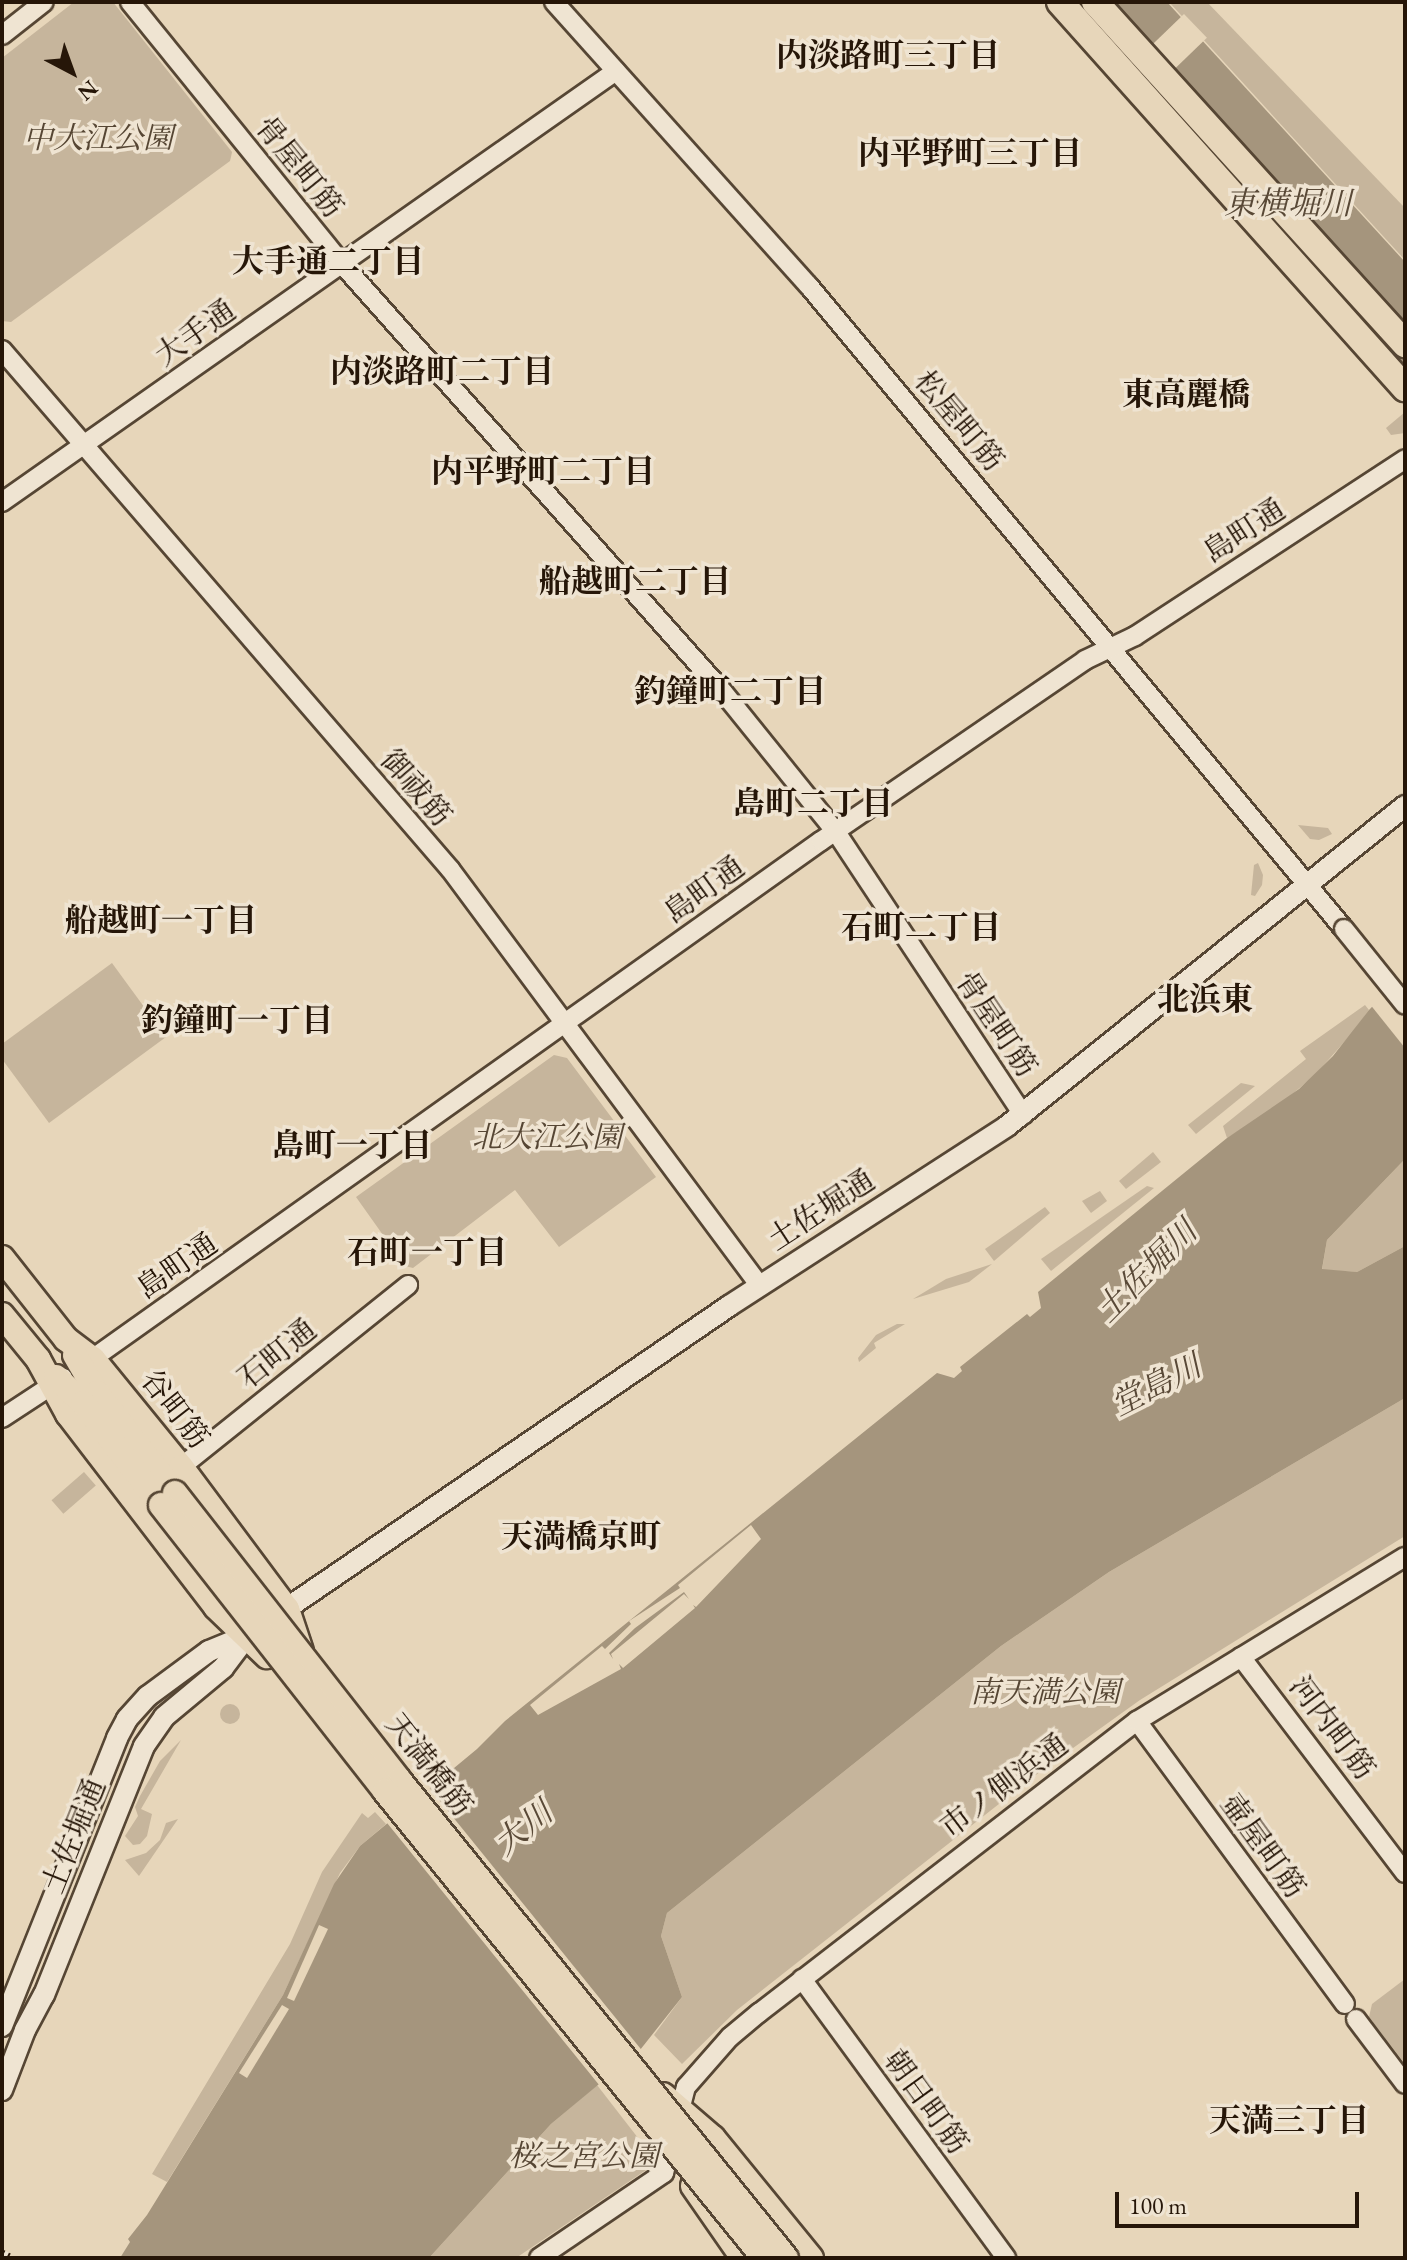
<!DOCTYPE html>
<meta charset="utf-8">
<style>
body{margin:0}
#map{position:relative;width:1407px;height:2260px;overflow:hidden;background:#e7d6ba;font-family:"EB Garamond","Noto Serif JP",serif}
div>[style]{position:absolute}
.green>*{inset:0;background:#c6b59c;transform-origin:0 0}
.round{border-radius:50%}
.water>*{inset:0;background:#a5957d}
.pier>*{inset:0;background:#e7d6ba;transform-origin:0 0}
.roads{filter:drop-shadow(2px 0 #564634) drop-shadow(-2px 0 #564634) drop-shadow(0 2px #564634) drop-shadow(0 -2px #564634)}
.tertiary>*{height:18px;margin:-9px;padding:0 9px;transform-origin:9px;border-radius:9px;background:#efe4d2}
.secondary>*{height:20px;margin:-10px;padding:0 10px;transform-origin:10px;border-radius:10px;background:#efe4d2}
.primary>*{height:24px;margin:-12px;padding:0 12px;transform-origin:12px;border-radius:12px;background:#e7d6ba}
.motorway>*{height:26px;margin:-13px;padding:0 13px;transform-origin:13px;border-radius:13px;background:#e7d6ba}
.rail>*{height:8px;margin-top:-4px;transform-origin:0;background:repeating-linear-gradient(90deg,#efe4d2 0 15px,#261608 0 30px);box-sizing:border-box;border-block:2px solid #261608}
.bridges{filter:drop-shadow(2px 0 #564634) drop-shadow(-2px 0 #564634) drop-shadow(0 2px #564634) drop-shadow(0 -2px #564634)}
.tertiary-bridge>*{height:18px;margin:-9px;padding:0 9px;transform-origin:9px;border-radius:9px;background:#efe4d2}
.primary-bridge>*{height:24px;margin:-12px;padding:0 12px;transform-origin:12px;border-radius:12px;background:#e7d6ba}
span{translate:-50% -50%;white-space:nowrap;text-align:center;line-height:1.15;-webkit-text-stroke:7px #efe4d2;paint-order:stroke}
.park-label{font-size:30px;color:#564634;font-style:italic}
.street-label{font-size:30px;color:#261608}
.neighbourhood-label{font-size:32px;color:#261608;font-weight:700}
.water-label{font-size:32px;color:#594937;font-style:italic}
.frame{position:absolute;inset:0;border:4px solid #261608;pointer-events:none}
.north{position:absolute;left:32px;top:32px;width:80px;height:80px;-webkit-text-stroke:6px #efe4d2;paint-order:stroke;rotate:139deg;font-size:22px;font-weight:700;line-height:32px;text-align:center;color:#261608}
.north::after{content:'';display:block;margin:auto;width:28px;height:36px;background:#261608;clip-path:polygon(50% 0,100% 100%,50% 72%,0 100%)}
.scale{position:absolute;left:1115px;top:2192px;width:244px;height:36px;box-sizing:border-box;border:4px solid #261608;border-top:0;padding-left:10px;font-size:24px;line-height:28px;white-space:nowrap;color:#261608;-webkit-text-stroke:6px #efe4d2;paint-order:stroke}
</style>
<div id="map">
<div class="green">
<i style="clip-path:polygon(74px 2px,113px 2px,232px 152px,231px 157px,230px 161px,11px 322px,2px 321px,2px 58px)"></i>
<i style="clip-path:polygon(1169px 2px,1207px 2px,1405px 208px,1405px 260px)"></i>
<i style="clip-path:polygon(1405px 412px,1405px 433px,1391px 435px,1386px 428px)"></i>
<i style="clip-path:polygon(1298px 825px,1328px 828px,1332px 834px,1319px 840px,1310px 839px)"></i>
<i style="clip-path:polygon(1258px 863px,1263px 875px,1262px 885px,1255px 896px,1251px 895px,1254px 865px)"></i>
<i style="clip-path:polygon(112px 963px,166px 1037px,49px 1123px,2px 1059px,2px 1044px)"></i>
<i style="clip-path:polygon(1365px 1005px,1369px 1010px,1352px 1033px,1316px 1074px,1277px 1107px,1227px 1138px,1223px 1126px,1306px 1059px,1300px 1051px)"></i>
<i style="clip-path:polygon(554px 1055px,567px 1058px,656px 1177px,559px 1247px,515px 1190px,413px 1268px,405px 1266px,356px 1197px)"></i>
<i style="clip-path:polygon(1241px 1083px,1255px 1086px,1196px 1134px,1188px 1125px)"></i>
<i style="clip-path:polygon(1153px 1152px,1161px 1162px,1126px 1189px,1119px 1181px)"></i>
<i style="clip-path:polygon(1405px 1159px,1405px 1246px,1357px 1272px,1322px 1270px,1327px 1240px)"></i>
<i style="clip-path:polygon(1147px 1186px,1154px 1188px,1051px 1271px,1041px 1259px)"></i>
<i style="clip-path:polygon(1100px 1191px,1107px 1201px,1091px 1213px,1082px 1201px)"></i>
<i style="clip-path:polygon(1045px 1207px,1050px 1213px,994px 1261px,985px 1249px)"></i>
<i style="clip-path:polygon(992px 1264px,969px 1282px,913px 1299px,946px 1279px)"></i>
<i style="clip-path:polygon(897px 1324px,905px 1324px,874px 1343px,876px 1348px,859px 1362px,858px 1358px,876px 1335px)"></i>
<i style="clip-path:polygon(1405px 1398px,1405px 1536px,1140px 1700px,1041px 1771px,737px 2010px,682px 2064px,654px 2035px,682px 1997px,661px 1936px,667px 1913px,1001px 1646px,1109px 1572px)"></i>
<i style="left:84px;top:1472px;width:18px;height:43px;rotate:49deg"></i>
<i class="round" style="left:220px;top:1704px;width:20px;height:20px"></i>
<i style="clip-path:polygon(181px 1740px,141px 1809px,152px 1814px,147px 1836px,140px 1844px,133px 1845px,125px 1836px,138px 1816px,135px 1807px,140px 1796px,160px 1761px)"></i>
<i style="clip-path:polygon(375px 1812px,386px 1824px,360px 1846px,340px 1873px,283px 1995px,167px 2182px,152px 2174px,290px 1944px,322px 1872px,362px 1813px,368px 1818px)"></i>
<i style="clip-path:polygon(178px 1819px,139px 1876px,125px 1860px,146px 1853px,160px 1840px,166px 1823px)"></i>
<i style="clip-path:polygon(1405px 1979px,1405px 2064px,1369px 2017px,1372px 2004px)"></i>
<i style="clip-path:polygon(597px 2085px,652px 2156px,652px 2166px,516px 2258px,429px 2258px,551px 2124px)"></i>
</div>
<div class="water">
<i style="clip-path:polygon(1048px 2px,1167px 2px,1405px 262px,1405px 405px)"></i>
<i style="clip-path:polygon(1405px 973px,1405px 1159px,1327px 1240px,1322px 1269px,1357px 1272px,1405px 1246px,1405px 1398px,1109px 1572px,1001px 1646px,667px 1913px,661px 1936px,682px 1997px,640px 2050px,551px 2124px,429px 2258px,120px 2258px,130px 2242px,128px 2239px,147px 2215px,283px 1995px,334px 1884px,360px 1846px,477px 1749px,505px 1721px,937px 1373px,954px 1378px,962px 1371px,960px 1367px,1027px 1314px,1030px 1317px,1041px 1308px,1038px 1292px,1227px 1138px,1299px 1089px,1333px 1056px,1369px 1010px)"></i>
</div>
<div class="pier">
<i style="left:1184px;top:14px;width:33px;height:99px;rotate:46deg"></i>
<i style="clip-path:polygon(1405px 969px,1405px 1048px,1369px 1003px)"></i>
<i style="clip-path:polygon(evenodd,751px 1525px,761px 1539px,696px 1607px,693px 1605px,695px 1608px,623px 1668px,619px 1664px,621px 1669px,538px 1715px,530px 1705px,602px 1646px,605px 1649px,631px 1624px,629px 1621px,680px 1588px,678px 1585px,751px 1525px,684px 1592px,689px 1599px,684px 1594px,611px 1654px,613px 1659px,609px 1653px,635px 1628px,684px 1592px)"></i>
<i style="left:427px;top:1785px;width:344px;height:55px;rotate:51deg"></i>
<i style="clip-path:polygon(319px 1925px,328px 1929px,294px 2001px,287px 1998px)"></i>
<i style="clip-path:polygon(282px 2005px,289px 2009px,247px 2078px,239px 2073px)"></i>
</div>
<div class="roads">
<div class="tertiary">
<i style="left:130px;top:2px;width:337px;rotate:51deg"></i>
<i style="left:342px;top:264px;width:573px;rotate:48.32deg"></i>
<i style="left:723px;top:692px;width:180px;rotate:51.1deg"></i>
<i style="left:836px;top:832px;width:339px;rotate:56.5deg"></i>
<i style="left:554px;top:2px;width:382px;rotate:48.1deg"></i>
<i style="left:809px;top:286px;width:836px;rotate:50.24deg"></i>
<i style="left:2px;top:35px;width:53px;rotate:-38.2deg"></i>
<i style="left:2px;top:350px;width:686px;rotate:49.2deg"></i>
<i style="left:450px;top:869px;width:520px;rotate:53.37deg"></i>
<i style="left:2px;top:502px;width:750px;rotate:-35.07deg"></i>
<i style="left:85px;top:1364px;width:903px;rotate:-35.4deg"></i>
<i style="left:821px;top:841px;width:320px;rotate:-34.4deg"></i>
<i style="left:1085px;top:660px;width:55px;rotate:-25.6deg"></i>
<i style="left:1135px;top:636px;width:323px;rotate:-33.2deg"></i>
<i style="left:2px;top:1418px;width:73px;rotate:-33.3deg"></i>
<i style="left:181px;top:1467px;width:291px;rotate:-38.7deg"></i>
<i style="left:1241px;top:1657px;width:271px;rotate:52.8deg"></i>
<i style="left:1137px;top:1721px;width:351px;rotate:53.7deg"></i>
<i style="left:802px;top:1979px;width:346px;rotate:53.8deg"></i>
<i style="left:1356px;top:2019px;width:81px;rotate:53deg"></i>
<i style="left:539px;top:2258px;width:151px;rotate:-34.2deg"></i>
<i style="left:664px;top:2173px;width:89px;rotate:-75.7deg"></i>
<i style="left:686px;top:2087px;width:67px;rotate:-48.7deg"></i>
<i style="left:730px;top:2037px;width:38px;rotate:-40deg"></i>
<i style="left:759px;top:2013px;width:478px;rotate:-37.7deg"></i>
<i style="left:1137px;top:1721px;width:314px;rotate:-31.5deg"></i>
</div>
<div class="secondary">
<i style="left:2px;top:2026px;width:310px;rotate:-68.2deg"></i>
<i style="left:117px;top:1738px;width:21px;rotate:-62deg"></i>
<i style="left:127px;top:1719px;width:31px;rotate:-48deg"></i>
<i style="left:148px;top:1696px;width:76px;rotate:-36.4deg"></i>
<i style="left:209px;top:1651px;width:42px;rotate:-22.3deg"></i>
<i style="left:248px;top:1635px;width:583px;rotate:-34.37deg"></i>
<i style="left:729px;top:1306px;width:331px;rotate:-32.9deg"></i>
<i style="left:1007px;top:1126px;width:511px;rotate:-38.8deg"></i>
<i style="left:2px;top:2090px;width:64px;rotate:-69deg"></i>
<i style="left:25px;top:2030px;width:40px;rotate:-62deg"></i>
<i style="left:44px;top:1995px;width:268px;rotate:-68.1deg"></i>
<i style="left:144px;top:1746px;width:35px;rotate:-55deg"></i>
<i style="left:164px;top:1717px;width:77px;rotate:-39.7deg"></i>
<i style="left:223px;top:1668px;width:41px;rotate:-52.9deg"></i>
</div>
<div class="primary">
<i style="left:2px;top:1258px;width:103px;rotate:51.7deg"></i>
<i style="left:66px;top:1339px;width:34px;rotate:37deg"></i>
<i style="left:93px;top:1359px;width:139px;rotate:50.8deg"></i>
<i style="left:181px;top:1467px;width:177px;rotate:53.3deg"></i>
<i style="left:287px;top:1609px;width:44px;rotate:71.6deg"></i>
<i style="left:2px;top:1315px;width:57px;rotate:50.7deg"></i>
<i style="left:38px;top:1359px;width:63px;rotate:61.4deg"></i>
<i style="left:68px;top:1414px;width:243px;rotate:52.5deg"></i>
<i style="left:216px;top:1607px;width:71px;rotate:43.9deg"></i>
<i style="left:75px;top:1355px;width:44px;rotate:59.9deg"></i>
<i style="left:97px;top:1393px;width:127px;rotate:52deg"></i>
<i style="left:56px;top:1377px;width:37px;rotate:44deg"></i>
<i style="left:83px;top:1403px;width:128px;rotate:52.6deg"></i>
<i style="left:663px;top:2095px;width:66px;rotate:40.7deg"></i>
<i style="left:713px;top:2138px;width:155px;rotate:50.8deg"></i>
<i style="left:693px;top:2186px;width:88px;rotate:55.2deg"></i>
</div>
<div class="motorway">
<i style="left:1060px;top:2px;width:518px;rotate:48.21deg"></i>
<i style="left:1095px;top:2px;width:462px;rotate:47.8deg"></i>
</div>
</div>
<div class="rail">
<i style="left:4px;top:2258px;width:7px;rotate:-63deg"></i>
</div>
<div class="bridges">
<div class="tertiary-bridge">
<i style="left:1344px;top:929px;width:97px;rotate:51.2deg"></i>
</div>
<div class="primary-bridge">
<i style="left:175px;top:1493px;width:364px;rotate:52deg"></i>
<i style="left:399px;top:1780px;width:615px;rotate:51.01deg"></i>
<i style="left:161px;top:1505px;width:363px;rotate:51.9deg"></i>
<i style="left:385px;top:1791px;width:601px;rotate:50.94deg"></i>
</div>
</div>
<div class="park-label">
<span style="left:98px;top:138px">中大江公園</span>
<span style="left:547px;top:1137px">北大江公園</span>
<span style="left:1045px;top:1692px">南天満公園</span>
<span style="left:584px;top:2156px">桜之宮公園</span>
</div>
<div class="street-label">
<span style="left:299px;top:167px;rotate:51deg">骨屋町筋</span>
<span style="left:195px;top:333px;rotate:-35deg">大手通</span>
<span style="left:959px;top:421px;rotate:50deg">松屋町筋</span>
<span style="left:1244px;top:531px;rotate:-33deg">島町通</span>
<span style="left:416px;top:788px;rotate:49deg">御祓筋</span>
<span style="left:704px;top:890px;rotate:-36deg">島町通</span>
<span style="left:996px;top:1024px;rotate:56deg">骨屋町筋</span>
<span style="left:821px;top:1210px;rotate:-33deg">土佐堀通</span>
<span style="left:177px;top:1266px;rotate:-35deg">島町通</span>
<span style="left:277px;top:1354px;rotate:-39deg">石町通</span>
<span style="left:175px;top:1409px;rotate:52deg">谷町筋</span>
<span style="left:1332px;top:1728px;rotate:53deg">河内町筋</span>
<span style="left:429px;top:1765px;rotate:52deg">天満橋筋</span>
<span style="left:1004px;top:1786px;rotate:-37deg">市ノ側浜通</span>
<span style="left:74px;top:1836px;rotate:-68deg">土佐堀通</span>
<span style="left:1263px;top:1846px;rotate:54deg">壷屋町筋</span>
<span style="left:926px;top:2102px;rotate:54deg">朝日町筋</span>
</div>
<div class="neighbourhood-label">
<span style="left:888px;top:55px">内淡路町三丁目</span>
<span style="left:970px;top:153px">内平野町三丁目</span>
<span style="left:328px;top:261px">大手通二丁目</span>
<span style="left:442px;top:371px">内淡路町二丁目</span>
<span style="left:1186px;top:394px">東高麗橋</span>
<span style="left:543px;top:471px">内平野町二丁目</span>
<span style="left:635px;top:581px">船越町二丁目</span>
<span style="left:730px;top:691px">釣鐘町二丁目</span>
<span style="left:813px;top:803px">島町二丁目</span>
<span style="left:161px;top:920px">船越町一丁目</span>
<span style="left:921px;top:927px">石町二丁目</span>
<span style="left:1205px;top:999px">北浜東</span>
<span style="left:237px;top:1020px">釣鐘町一丁目</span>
<span style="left:352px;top:1145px">島町一丁目</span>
<span style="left:427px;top:1252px">石町一丁目</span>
<span style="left:581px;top:1536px">天満橋京町</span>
<span style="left:1289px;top:2120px">天満三丁目</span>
</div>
<div class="water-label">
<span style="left:1288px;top:203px">東横堀川</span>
<span style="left:1146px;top:1271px;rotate:-45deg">土佐堀川</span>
<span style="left:1156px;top:1385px;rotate:-27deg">堂島川</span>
<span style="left:523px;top:1828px;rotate:-39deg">大川</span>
</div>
<div class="frame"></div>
<div class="north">N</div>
<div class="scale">100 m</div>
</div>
